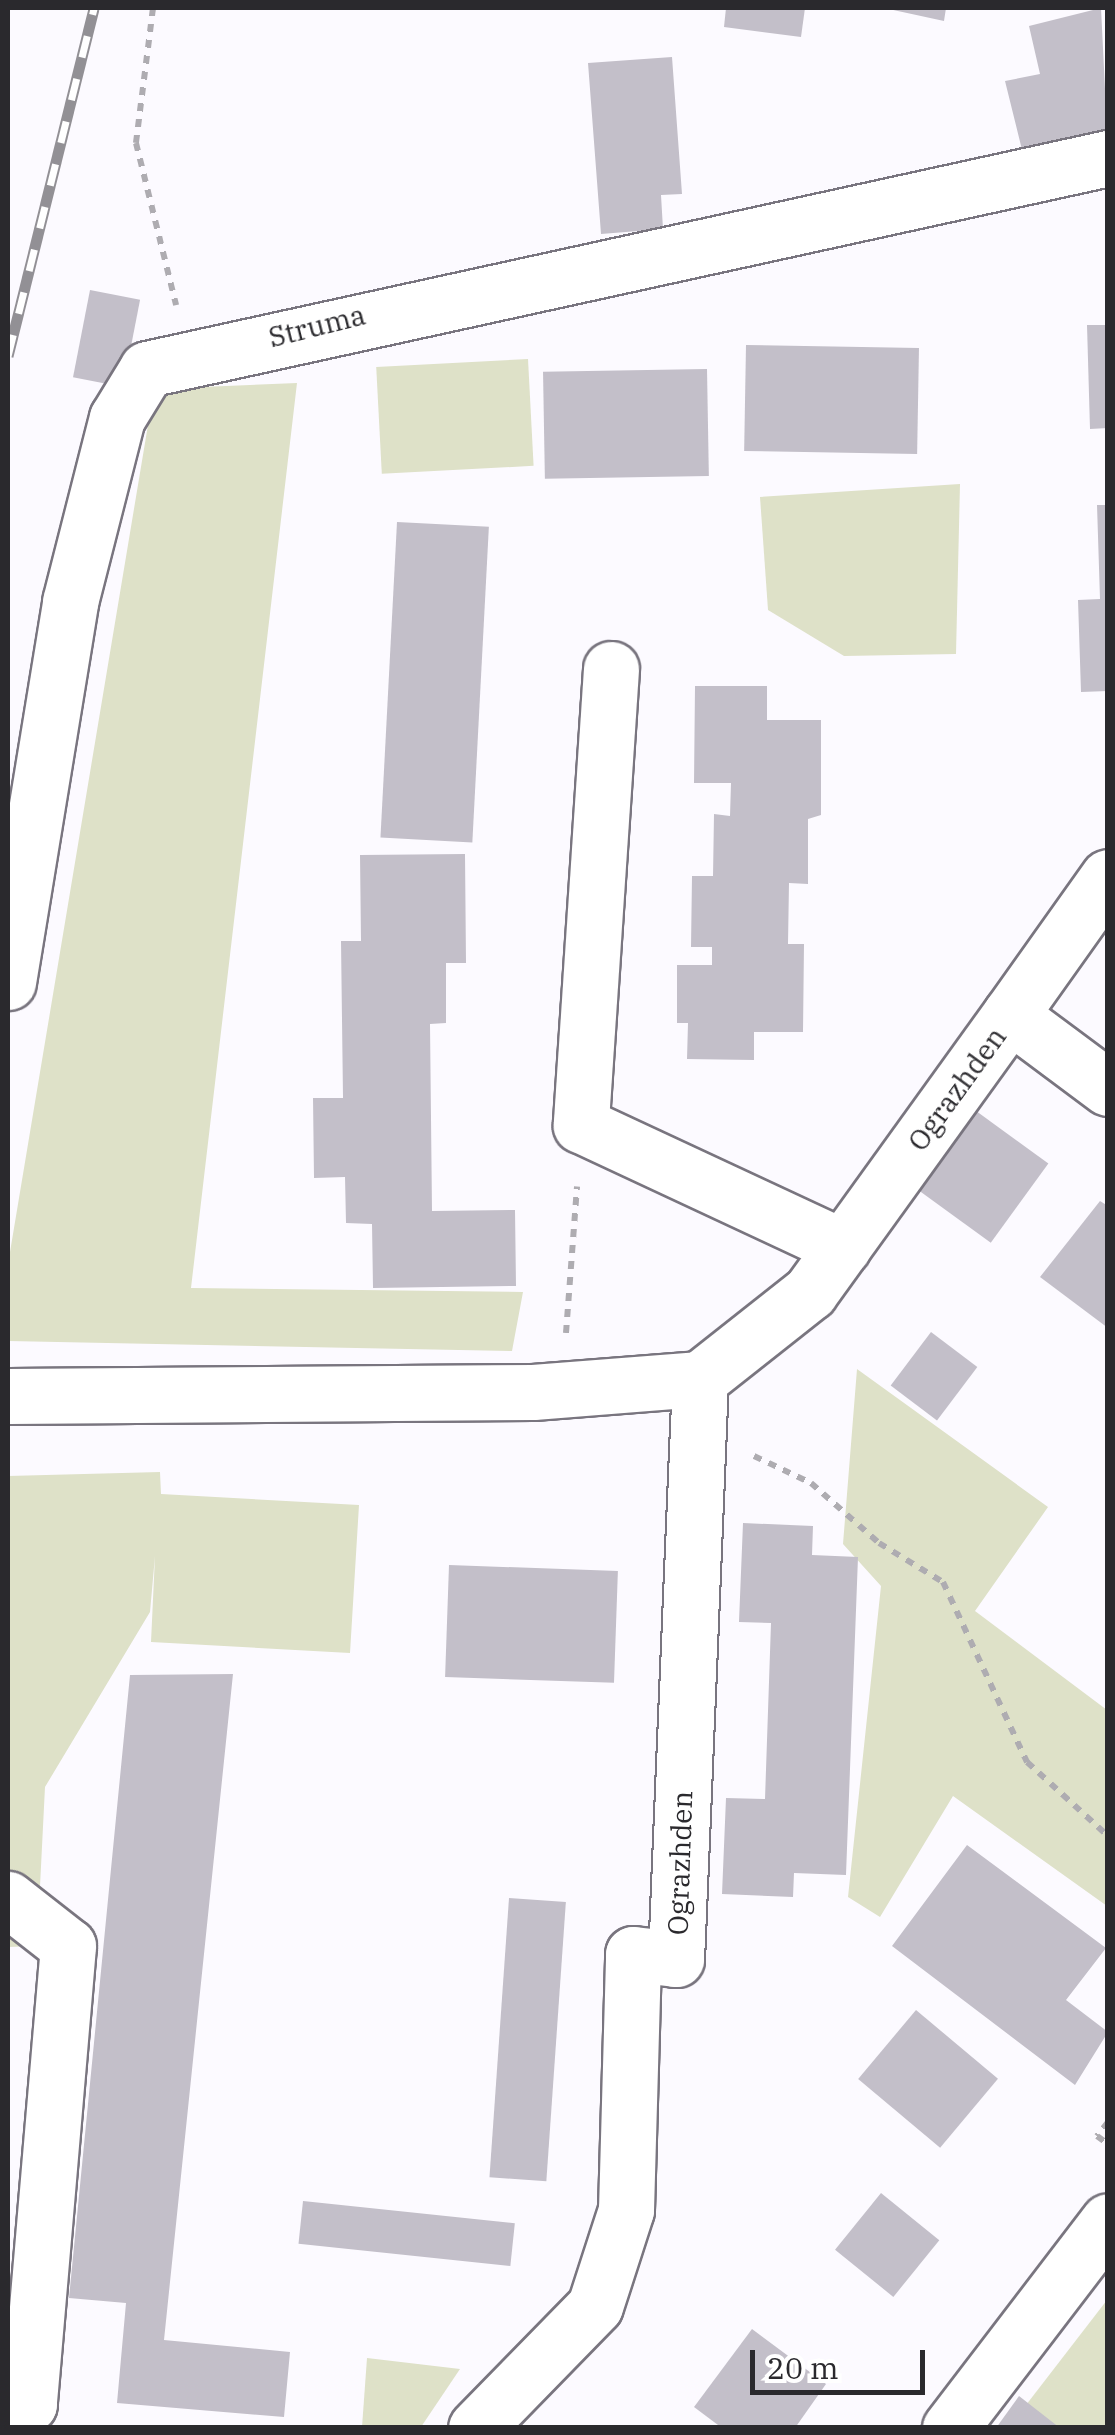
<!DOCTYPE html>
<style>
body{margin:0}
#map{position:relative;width:1115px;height:2435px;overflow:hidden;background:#fcfaff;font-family:"IBM Plex Serif",serif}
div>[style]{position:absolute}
.green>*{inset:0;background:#dee1c8;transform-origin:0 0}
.building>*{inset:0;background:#c3bfc9;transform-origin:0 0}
.path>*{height:6px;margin-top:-3px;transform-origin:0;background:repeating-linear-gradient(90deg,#aeacb1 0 8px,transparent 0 16px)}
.roads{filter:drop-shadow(2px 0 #79757f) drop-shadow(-2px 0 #79757f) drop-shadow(0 2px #79757f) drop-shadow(0 -2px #79757f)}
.minor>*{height:55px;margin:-27.5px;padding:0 27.5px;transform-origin:27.5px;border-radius:27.5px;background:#fff}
.rail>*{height:11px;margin-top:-5.5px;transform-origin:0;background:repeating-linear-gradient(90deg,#fff 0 22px,#929095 0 44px);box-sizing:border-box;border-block:2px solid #929095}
span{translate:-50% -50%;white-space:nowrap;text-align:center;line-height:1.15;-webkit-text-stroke:8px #fff;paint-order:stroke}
.street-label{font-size:28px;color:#2a292d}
.frame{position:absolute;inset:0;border:10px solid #2a292d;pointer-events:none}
.scale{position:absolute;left:750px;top:2350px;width:175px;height:45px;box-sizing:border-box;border:5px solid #2a292d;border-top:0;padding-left:12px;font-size:30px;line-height:35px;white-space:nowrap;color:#2a292d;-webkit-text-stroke:8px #fff;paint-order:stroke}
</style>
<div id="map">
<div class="green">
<i style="left:528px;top:359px;width:107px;height:152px;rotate:87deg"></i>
<i style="clip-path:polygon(297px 383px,191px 1288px,523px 1292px,512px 1351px,8px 1341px,8px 1264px,154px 389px)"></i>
<i style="clip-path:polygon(960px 484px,956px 654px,844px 656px,768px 610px,760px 497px)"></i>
<i style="clip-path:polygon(857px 1369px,1048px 1507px,975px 1611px,1107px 1710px,1107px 1906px,953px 1796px,880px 1917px,848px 1897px,881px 1586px,843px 1544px)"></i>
<i style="clip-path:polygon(160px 1472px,161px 1494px,359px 1505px,350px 1653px,151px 1642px,155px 1556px,150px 1612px,45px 1787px,37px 1946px,8px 1947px,8px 1476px)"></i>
<i style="clip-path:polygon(1107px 2300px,1107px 2427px,1009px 2427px)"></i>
<i style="clip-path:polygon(367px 2358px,460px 2369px,421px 2427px,362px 2427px)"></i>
</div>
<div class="building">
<i style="clip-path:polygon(726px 8px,805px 8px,801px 37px,724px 27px)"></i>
<i style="clip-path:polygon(884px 8px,946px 8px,944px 21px)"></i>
<i style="clip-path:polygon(1101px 8px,1108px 149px,1027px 170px,1005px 81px,1040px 74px,1029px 26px)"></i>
<i style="clip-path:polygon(672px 57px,682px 194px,661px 195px,663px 229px,601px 234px,588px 63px)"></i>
<i style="left:90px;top:290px;width:51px;height:89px;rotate:11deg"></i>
<i style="clip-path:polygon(1087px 325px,1108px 325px,1108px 428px,1090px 429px)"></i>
<i style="left:746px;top:345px;width:173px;height:106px;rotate:1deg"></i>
<i style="left:707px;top:369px;width:107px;height:164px;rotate:89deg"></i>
<i style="clip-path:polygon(1097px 505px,1108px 505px,1108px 691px,1081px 692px,1078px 600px,1100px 599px)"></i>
<i style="left:397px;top:522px;width:92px;height:316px;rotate:3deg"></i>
<i style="clip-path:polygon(695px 686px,767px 686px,767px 720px,821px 720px,821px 815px,808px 819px,808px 884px,789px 883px,788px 944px,804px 944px,803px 1032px,754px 1032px,754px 1060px,687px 1059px,688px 1023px,677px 1023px,677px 965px,712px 965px,712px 947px,691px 947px,692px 876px,713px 876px,714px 814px,730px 816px,731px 783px,694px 783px)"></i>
<i style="clip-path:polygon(465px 854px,466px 963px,446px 963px,446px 1023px,430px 1024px,432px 1211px,515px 1210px,516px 1286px,373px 1288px,372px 1224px,346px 1223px,345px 1177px,314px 1178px,313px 1098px,343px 1098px,341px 941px,361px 941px,360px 855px)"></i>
<i style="left:961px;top:1100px;width:108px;height:98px;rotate:36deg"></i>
<i style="clip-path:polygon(1100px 1201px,1108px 1206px,1108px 1328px,1040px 1277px)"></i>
<i style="left:931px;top:1332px;width:58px;height:67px;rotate:37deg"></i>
<i style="clip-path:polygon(743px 1523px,813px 1526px,812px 1555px,858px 1557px,846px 1875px,794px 1873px,793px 1897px,722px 1894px,726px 1798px,765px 1799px,771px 1623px,739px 1622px)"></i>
<i style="left:449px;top:1565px;width:169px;height:112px;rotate:2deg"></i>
<i style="clip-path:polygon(233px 1674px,164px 2340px,290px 2352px,284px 2417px,117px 2403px,126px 2303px,69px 2298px,130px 1675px)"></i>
<i style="clip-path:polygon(967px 1845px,1106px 1948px,1066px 2000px,1108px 2032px,1075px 2085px,892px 1946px)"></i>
<i style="left:509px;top:1898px;width:57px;height:280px;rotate:4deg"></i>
<i style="left:916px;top:2010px;width:107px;height:90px;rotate:40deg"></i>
<i style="left:881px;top:2193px;width:75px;height:73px;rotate:39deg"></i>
<i style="left:303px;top:2201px;width:213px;height:43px;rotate:6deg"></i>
<i style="clip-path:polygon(752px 2329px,826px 2384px,795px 2428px,722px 2428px,694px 2407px)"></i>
<i style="clip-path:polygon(1019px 2396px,1060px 2428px,996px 2428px)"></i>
</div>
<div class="path">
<i style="left:153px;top:8px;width:136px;rotate:97.2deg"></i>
<i style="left:136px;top:143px;width:167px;rotate:76.1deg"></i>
<i style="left:566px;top:1333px;width:147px;rotate:-85.7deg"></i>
<i style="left:754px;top:1456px;width:63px;rotate:25.3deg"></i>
<i style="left:811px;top:1483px;width:91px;rotate:41.4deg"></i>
<i style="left:879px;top:1543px;width:75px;rotate:31.4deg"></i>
<i style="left:943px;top:1582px;width:199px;rotate:65deg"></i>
<i style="left:1027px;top:1762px;width:110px;rotate:42.4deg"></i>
<i style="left:1108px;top:2122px;width:18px;rotate:128deg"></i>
<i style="left:1097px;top:2136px;width:14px;rotate:36deg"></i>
</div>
<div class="roads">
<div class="minor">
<i style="left:611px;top:669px;width:457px;rotate:93.8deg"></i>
<i style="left:581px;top:1125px;width:289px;rotate:25deg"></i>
<i style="left:1108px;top:877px;width:169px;rotate:125.4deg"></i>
<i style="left:1010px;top:1015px;width:122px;rotate:36.7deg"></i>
<i style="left:8px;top:982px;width:385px;rotate:-80.7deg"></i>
<i style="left:70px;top:602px;width:190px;rotate:-75.7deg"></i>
<i style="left:117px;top:418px;width:57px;rotate:-58.5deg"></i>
<i style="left:147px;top:369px;width:984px;rotate:-12.38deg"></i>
<i style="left:8px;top:1396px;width:525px;rotate:-0.44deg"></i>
<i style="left:533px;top:1392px;width:168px;rotate:-4.5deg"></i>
<i style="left:700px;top:1379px;width:140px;rotate:-38.3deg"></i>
<i style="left:810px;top:1292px;width:342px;rotate:-54.2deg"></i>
<i style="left:8px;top:1899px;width:76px;rotate:38.1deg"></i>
<i style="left:68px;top:1946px;width:460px;rotate:94.9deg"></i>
<i style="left:29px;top:2404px;width:21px;rotate:177deg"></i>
<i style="left:476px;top:2428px;width:170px;rotate:-45.7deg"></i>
<i style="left:595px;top:2306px;width:101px;rotate:-72.1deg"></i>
<i style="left:626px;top:2210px;width:256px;rotate:-88.4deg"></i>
<i style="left:633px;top:1954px;width:43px;rotate:6.6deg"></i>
<i style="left:676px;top:1959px;width:580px;rotate:-87.63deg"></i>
<i style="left:950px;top:2428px;width:260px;rotate:-52.6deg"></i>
</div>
</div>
<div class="rail">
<i style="left:8px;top:356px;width:358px;rotate:-76.1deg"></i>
</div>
<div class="street-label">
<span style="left:317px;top:326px;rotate:-14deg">Struma</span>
<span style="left:957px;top:1089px;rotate:-54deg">Ograzhden</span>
<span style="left:680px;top:1863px;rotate:-88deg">Ograzhden</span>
</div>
<div class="frame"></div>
<div class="scale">20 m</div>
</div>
